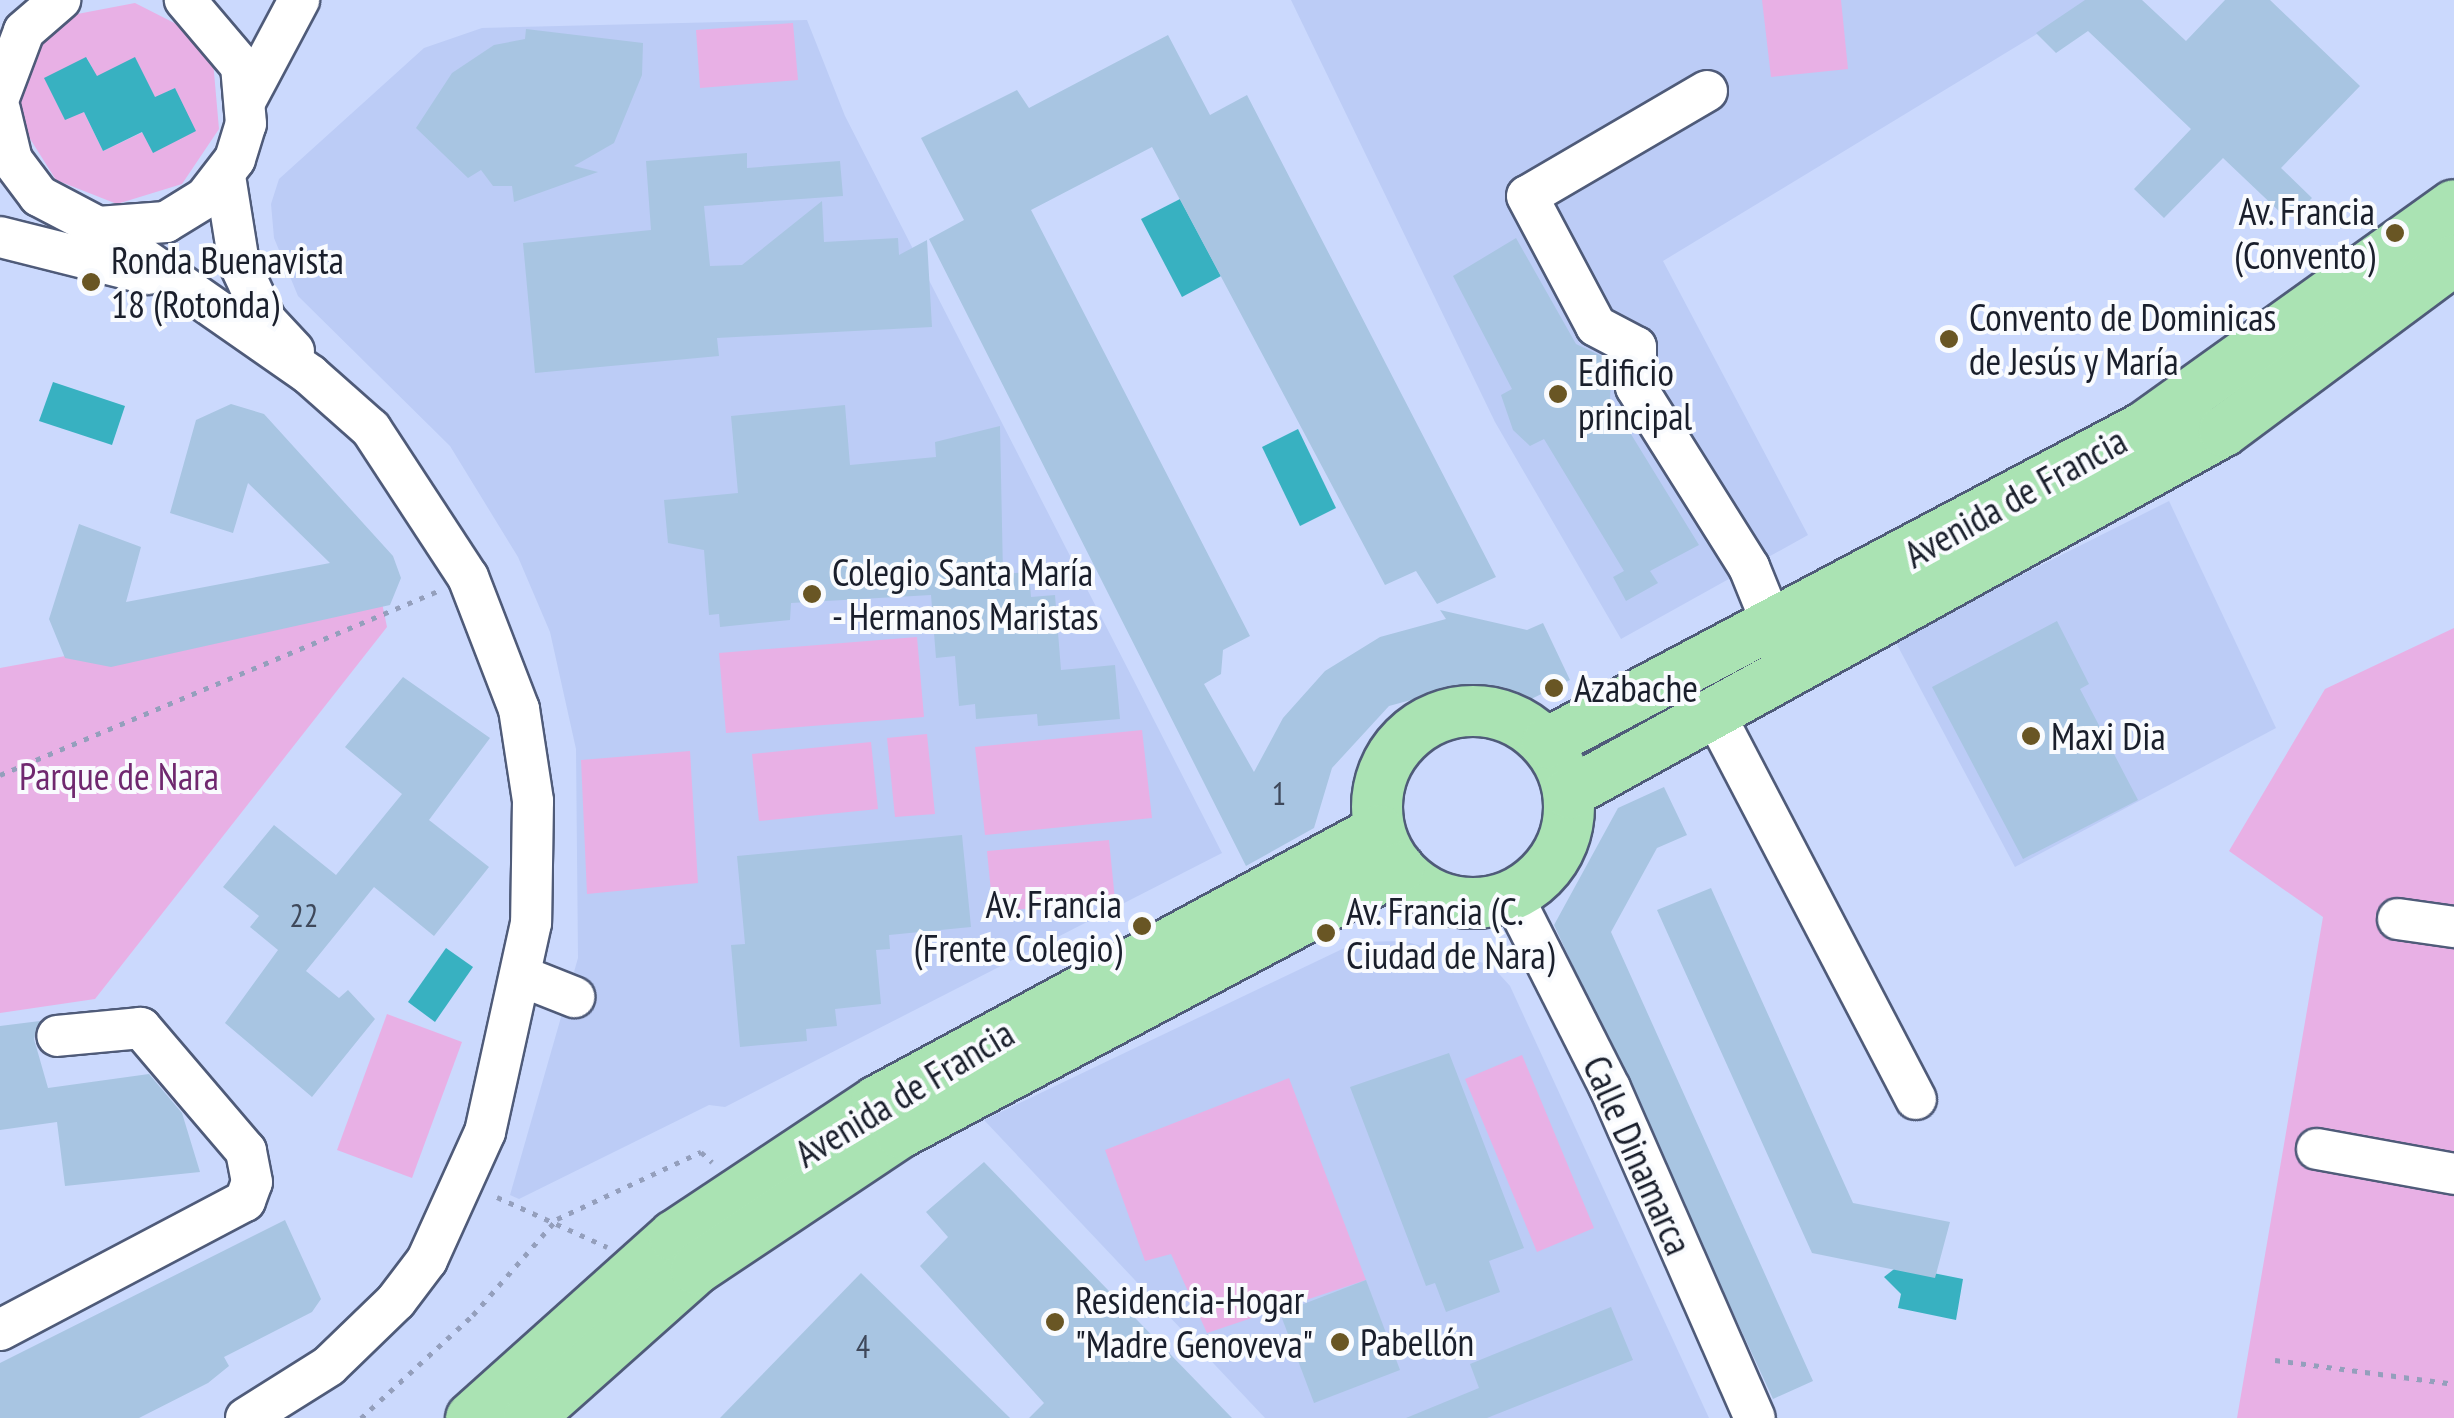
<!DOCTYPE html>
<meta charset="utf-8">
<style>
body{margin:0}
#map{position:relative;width:2454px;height:1418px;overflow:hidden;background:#cbd9fd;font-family:"PT Sans Narrow",sans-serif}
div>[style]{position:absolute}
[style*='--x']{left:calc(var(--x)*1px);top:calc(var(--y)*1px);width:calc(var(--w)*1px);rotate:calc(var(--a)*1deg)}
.built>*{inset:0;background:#bcccf6}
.green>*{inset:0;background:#e8b0e5}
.water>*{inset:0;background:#38b1c1}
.building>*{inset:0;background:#a8c5e2}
.path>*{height:5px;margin-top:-2.5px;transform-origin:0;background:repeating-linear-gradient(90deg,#949fbc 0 5px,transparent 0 13px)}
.roads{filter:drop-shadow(2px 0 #4f5b79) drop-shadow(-2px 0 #4f5b79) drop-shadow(0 2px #4f5b79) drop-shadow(0 -2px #4f5b79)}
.minor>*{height:40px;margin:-20px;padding:0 20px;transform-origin:20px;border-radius:20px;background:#fff}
.major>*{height:50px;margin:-25px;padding:0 25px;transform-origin:25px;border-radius:25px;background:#aae3b3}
.major>.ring{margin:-25px;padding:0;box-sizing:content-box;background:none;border:50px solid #aae3b3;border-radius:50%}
.dots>*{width:28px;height:28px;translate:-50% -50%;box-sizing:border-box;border:5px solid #f9fbfe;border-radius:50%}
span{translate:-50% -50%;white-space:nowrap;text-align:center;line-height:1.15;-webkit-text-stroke:8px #f9fbfe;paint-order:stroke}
.number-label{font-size:32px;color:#3e485a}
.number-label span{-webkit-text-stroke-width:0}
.poi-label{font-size:38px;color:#1a1f2c}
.right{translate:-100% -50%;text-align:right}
.left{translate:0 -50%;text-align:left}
.street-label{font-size:38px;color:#1a1f2c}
.park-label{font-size:38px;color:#70286f}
</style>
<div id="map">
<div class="built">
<i style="clip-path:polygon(1291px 0,2093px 0,1663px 261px,1808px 535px,1621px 639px,1495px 422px)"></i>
<i style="clip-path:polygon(807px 20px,845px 116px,1222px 853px,725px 1107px,709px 1105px,519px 1199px,510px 1195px,578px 958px,576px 749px,550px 632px,518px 557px,450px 446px,298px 296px,274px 238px,271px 204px,279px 179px,424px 48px,482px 28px)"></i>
<i style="clip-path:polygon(2169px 501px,2276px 728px,2015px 867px,1894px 639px)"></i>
<i style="clip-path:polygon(1403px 941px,1491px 965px,1510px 986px,1709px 1418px,1265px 1418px,984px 1120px,1357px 942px)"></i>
</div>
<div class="green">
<i style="clip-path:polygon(1762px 0,1841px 0,1848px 69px,1771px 77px)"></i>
<i style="clip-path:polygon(evenodd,135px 3px,194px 33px,213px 61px,219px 129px,182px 184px,117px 204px,56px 180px,22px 126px,20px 93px,46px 35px,72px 15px,135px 3px,87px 58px,96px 76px,155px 98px,175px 88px,153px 152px,143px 132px,103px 151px,84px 112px,87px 58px)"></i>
<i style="clip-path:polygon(793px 23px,798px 80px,700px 88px,696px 30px)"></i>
<i style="clip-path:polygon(381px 598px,387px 627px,95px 999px,0 1013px,0 668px)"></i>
<i style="clip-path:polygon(2454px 628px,2454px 1418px,2237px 1418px,2323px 917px,2229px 851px,2325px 689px)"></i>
<i style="clip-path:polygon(917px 637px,924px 717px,726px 733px,719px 653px)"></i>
<i style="clip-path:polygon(1142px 730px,1152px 818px,985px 835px,975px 747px)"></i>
<i style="clip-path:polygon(927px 734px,935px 814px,895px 817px,887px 738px)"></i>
<i style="clip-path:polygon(871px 742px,878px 809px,759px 821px,752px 754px)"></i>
<i style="clip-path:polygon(690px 751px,698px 883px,587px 894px,581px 760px)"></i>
<i style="clip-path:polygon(1109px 840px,1115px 900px,993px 912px,987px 851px)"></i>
<i style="clip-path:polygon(387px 1014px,462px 1042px,412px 1178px,337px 1150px)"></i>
<i style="clip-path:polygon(1522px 1055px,1594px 1228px,1537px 1252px,1465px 1079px)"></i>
<i style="clip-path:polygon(1289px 1078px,1366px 1280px,1207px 1333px,1171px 1254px,1145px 1261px,1105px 1150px)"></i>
</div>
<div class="water">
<i style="clip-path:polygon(86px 57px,97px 76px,135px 57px,155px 97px,175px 88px,196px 131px,153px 153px,142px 132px,103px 151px,84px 112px,65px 120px,44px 78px)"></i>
<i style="clip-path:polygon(1180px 199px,1221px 276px,1182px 297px,1141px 219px)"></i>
<i style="clip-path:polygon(53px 382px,125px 406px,112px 445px,39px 421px)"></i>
<i style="clip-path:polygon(1298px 429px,1336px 508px,1300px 526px,1262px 447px)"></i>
<i style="clip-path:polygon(446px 948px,473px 967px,435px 1022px,408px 1002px)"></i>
<i style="clip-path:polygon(1898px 1266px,1963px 1279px,1956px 1320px,1898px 1308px,1901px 1294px,1884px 1277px)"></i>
</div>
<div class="building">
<i style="clip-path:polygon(2085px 0,2142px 0,2186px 41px,2225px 0,2270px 0,2360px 86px,2281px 168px,2312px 198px,2294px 216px,2282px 214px,2223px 158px,2164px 218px,2134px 189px,2191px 129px,2088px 31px,2056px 53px,2036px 33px)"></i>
<i style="clip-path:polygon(526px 29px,643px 43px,642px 75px,614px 143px,574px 166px,598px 172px,514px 202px,512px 186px,493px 186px,481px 170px,468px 178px,416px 128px,452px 73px,494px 45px,525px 39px)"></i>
<i style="clip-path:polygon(1168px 35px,1210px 115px,1247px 95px,1496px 577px,1437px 604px,1416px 571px,1385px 585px,1152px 147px,1031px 210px,1250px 636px,1223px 650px,1221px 674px,1204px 684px,1254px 772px,1283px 718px,1325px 671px,1380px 637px,1446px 619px,1440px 610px,1527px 630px,1543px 623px,1570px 680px,1525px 702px,1466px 685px,1389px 706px,1332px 768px,1314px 828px,1246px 866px,929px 239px,964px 220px,921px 138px,1017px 90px,1029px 108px)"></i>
<i style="clip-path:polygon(747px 153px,747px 168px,840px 161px,843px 196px,704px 206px,710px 266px,742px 265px,822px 201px,824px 242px,898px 238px,899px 255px,927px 240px,932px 327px,717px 338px,719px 356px,535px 373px,523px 243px,651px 230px,646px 161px)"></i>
<i style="clip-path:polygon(1516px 238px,1576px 344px,1612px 361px,1610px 400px,1699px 545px,1650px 571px,1658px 583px,1626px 601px,1613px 577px,1624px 571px,1544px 439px,1530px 446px,1513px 430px,1501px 395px,1512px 389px,1453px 276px)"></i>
<i style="clip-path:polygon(231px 404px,264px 414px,393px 556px,401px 578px,390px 605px,111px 667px,65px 658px,49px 619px,79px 524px,141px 547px,126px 602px,330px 563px,248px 483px,233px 533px,170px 513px,196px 420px)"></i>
<i style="clip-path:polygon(845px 405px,850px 465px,936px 457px,935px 442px,1000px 426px,1003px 574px,1029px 572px,1031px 597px,1055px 595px,1061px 670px,1115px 665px,1120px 719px,1038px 726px,1037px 714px,976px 719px,975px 704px,959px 706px,955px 656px,936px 658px,931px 595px,791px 603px,790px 620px,720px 627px,719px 614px,709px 615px,704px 550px,668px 543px,664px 500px,738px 493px,731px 416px)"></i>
<i style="clip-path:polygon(2057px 621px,2089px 684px,2080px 689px,2138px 800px,2023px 859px,1932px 687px)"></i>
<i style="clip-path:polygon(403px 677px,490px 738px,429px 820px,489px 867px,434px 936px,374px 887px,306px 971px,339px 998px,348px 990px,375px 1019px,312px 1097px,225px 1023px,278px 950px,250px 927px,259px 916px,223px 887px,274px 825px,336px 875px,402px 794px,345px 747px)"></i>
<i style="clip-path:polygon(1664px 787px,1687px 835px,1657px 848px,1611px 932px,1813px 1381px,1773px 1399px,1554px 925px,1618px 808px)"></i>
<i style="clip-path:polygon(962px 835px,971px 927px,889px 935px,890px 949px,876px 950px,881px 1004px,835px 1009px,837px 1026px,806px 1029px,807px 1041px,740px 1047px,731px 945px,745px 944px,737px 856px)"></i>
<i style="clip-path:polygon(1711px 888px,1853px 1203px,1950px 1222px,1935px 1278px,1812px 1253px,1657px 910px)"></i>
<i style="clip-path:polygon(40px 1021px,34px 1039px,48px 1088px,149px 1074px,182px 1113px,200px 1172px,65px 1186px,57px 1122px,0 1130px,0 1026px)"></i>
<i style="clip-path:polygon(1449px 1053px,1524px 1248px,1489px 1261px,1500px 1292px,1446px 1312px,1435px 1283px,1426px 1286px,1350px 1087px)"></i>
<i style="clip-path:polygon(984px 1162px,1232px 1418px,1029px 1418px,1044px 1403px,920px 1266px,948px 1237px,926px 1212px)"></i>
<i style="clip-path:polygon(285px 1220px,321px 1299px,312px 1312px,224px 1357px,229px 1366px,208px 1383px,139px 1418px,0 1418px,0 1363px)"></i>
<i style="clip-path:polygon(861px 1273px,1010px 1418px,720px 1418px)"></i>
<i style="clip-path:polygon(1366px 1280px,1400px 1370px,1314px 1403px,1280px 1313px)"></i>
<i style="clip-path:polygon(1611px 1307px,1633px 1360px,1487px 1418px,1406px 1418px,1479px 1388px,1470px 1364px)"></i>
</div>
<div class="path">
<i style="--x:0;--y:775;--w:475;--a:-22.8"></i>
<i style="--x:497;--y:1197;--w:121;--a:24.4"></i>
<i style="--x:2275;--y:1360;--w:181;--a:7.6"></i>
<i style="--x:361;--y:1418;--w:152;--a:-42.6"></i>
<i style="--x:473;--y:1315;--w:128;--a:-48.8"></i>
<i style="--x:557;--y:1219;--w:159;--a:-25"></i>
<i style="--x:701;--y:1152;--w:15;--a:42"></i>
</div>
<div class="roads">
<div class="minor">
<i style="--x:1707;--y:91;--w:208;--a:149.7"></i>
<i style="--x:1527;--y:196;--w:147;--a:62"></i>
<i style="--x:1596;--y:326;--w:45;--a:27.7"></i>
<i style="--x:1636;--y:347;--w:40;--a:90"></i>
<i style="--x:1636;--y:387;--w:213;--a:57.9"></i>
<i style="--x:1749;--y:567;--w:64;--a:67.9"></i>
<i style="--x:0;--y:95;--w:68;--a:-69.4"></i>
<i style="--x:24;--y:31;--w:48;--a:-40.7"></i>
<i style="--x:247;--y:98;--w:111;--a:-62"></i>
<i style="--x:0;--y:110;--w:51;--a:76.5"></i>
<i style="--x:12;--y:160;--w:45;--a:53.1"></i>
<i style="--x:39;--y:196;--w:67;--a:27.7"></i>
<i style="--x:98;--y:227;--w:259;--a:34.9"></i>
<i style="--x:310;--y:375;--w:81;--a:41.5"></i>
<i style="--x:371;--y:429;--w:177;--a:56.8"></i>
<i style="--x:468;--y:577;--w:142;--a:68.9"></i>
<i style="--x:519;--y:709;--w:93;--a:81.3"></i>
<i style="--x:533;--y:801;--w:122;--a:90.9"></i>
<i style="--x:531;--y:923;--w:214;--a:102.4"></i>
<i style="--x:485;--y:1132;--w:141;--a:114.4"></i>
<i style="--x:427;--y:1260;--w:51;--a:127.1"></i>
<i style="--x:396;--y:1301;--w:93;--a:135.9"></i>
<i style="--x:329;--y:1366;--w:98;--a:147.9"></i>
<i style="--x:225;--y:176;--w:88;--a:80.9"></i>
<i style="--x:239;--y:263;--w:64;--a:65"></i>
<i style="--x:266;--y:321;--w:41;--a:47"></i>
<i style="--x:98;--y:227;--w:68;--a:-4.2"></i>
<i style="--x:166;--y:222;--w:46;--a:-31.6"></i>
<i style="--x:205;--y:198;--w:49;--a:-52.4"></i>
<i style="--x:235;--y:159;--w:37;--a:-73"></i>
<i style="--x:246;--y:124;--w:58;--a:-94.9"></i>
<i style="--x:241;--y:66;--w:87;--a:-130.3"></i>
<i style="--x:0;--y:237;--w:152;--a:14.1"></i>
<i style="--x:1712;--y:709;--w:440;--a:62.4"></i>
<i style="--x:1512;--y:895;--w:216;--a:63.1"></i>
<i style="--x:1610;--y:1088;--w:360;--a:66.3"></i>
<i style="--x:2398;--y:919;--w:57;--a:8.1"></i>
<i style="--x:526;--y:978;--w:52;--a:21.6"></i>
<i style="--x:2317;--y:1149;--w:139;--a:10.3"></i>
<i style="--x:0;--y:1330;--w:277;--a:-27.8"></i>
<i style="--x:245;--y:1201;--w:20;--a:-70"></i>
<i style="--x:252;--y:1182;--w:32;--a:-101"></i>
<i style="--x:246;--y:1151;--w:162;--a:-130.5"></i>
<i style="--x:141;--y:1028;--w:84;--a:174.6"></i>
</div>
<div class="major">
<i class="ring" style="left:1377px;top:711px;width:142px;height:142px"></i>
<i style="--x:1547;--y:743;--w:675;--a:-27.89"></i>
<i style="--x:2144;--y:427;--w:381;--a:-35.6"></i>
<i style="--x:1569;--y:793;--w:748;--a:-28.93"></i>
<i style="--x:2224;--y:431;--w:287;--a:-36.6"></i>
<i style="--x:471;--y:1418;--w:273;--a:-41.9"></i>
<i style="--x:674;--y:1236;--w:244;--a:-33.6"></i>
<i style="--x:877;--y:1101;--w:570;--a:-28.36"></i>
<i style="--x:529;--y:1418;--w:224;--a:-41.7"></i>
<i style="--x:696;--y:1269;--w:245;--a:-33.7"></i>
<i style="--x:900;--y:1133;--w:565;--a:-27.97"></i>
</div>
</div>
<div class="dots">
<i style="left:2395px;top:233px;background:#695624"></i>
<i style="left:91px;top:282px;background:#695624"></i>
<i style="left:1949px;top:339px;background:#695624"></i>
<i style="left:1558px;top:394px;background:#695624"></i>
<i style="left:812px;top:594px;background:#695624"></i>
<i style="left:1554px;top:688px;background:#695624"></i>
<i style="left:2031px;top:736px;background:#695624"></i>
<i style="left:1142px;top:926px;background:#695624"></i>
<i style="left:1326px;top:933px;background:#695624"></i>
<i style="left:1055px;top:1322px;background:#695624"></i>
<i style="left:1340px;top:1342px;background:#695624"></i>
</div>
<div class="number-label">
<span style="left:1279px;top:793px">1</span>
<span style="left:304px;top:915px">22</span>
<span style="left:863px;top:1346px">4</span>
</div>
<div class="poi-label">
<span class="right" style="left:2375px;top:233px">Av. Francia<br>(Convento)</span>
<span class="left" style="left:111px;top:282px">Ronda Buenavista<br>18 (Rotonda)</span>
<span class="left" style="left:1969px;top:339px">Convento de Dominicas<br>de Jesús y María</span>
<span class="left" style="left:1578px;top:394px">Edificio<br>principal</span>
<span class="left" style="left:832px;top:594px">Colegio Santa María<br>- Hermanos Maristas</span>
<span class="left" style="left:1574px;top:688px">Azabache</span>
<span class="left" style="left:2051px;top:736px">Maxi Dia</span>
<span class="right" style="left:1122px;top:926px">Av. Francia<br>(Frente Colegio)</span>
<span class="left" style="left:1346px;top:933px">Av. Francia (C.<br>Ciudad de Nara)</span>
<span class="left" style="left:1075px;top:1322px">Residencia-Hogar<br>"Madre Genoveva"</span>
<span class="left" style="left:1360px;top:1342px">Pabellón</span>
</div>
<div class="street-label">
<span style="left:2015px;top:497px;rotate:-29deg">Avenida de Francia</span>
<span style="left:904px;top:1093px;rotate:-31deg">Avenida de Francia</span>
<span style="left:1638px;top:1155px;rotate:66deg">Calle Dinamarca</span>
</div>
<div class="park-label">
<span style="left:119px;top:776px">Parque de Nara</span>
</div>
</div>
